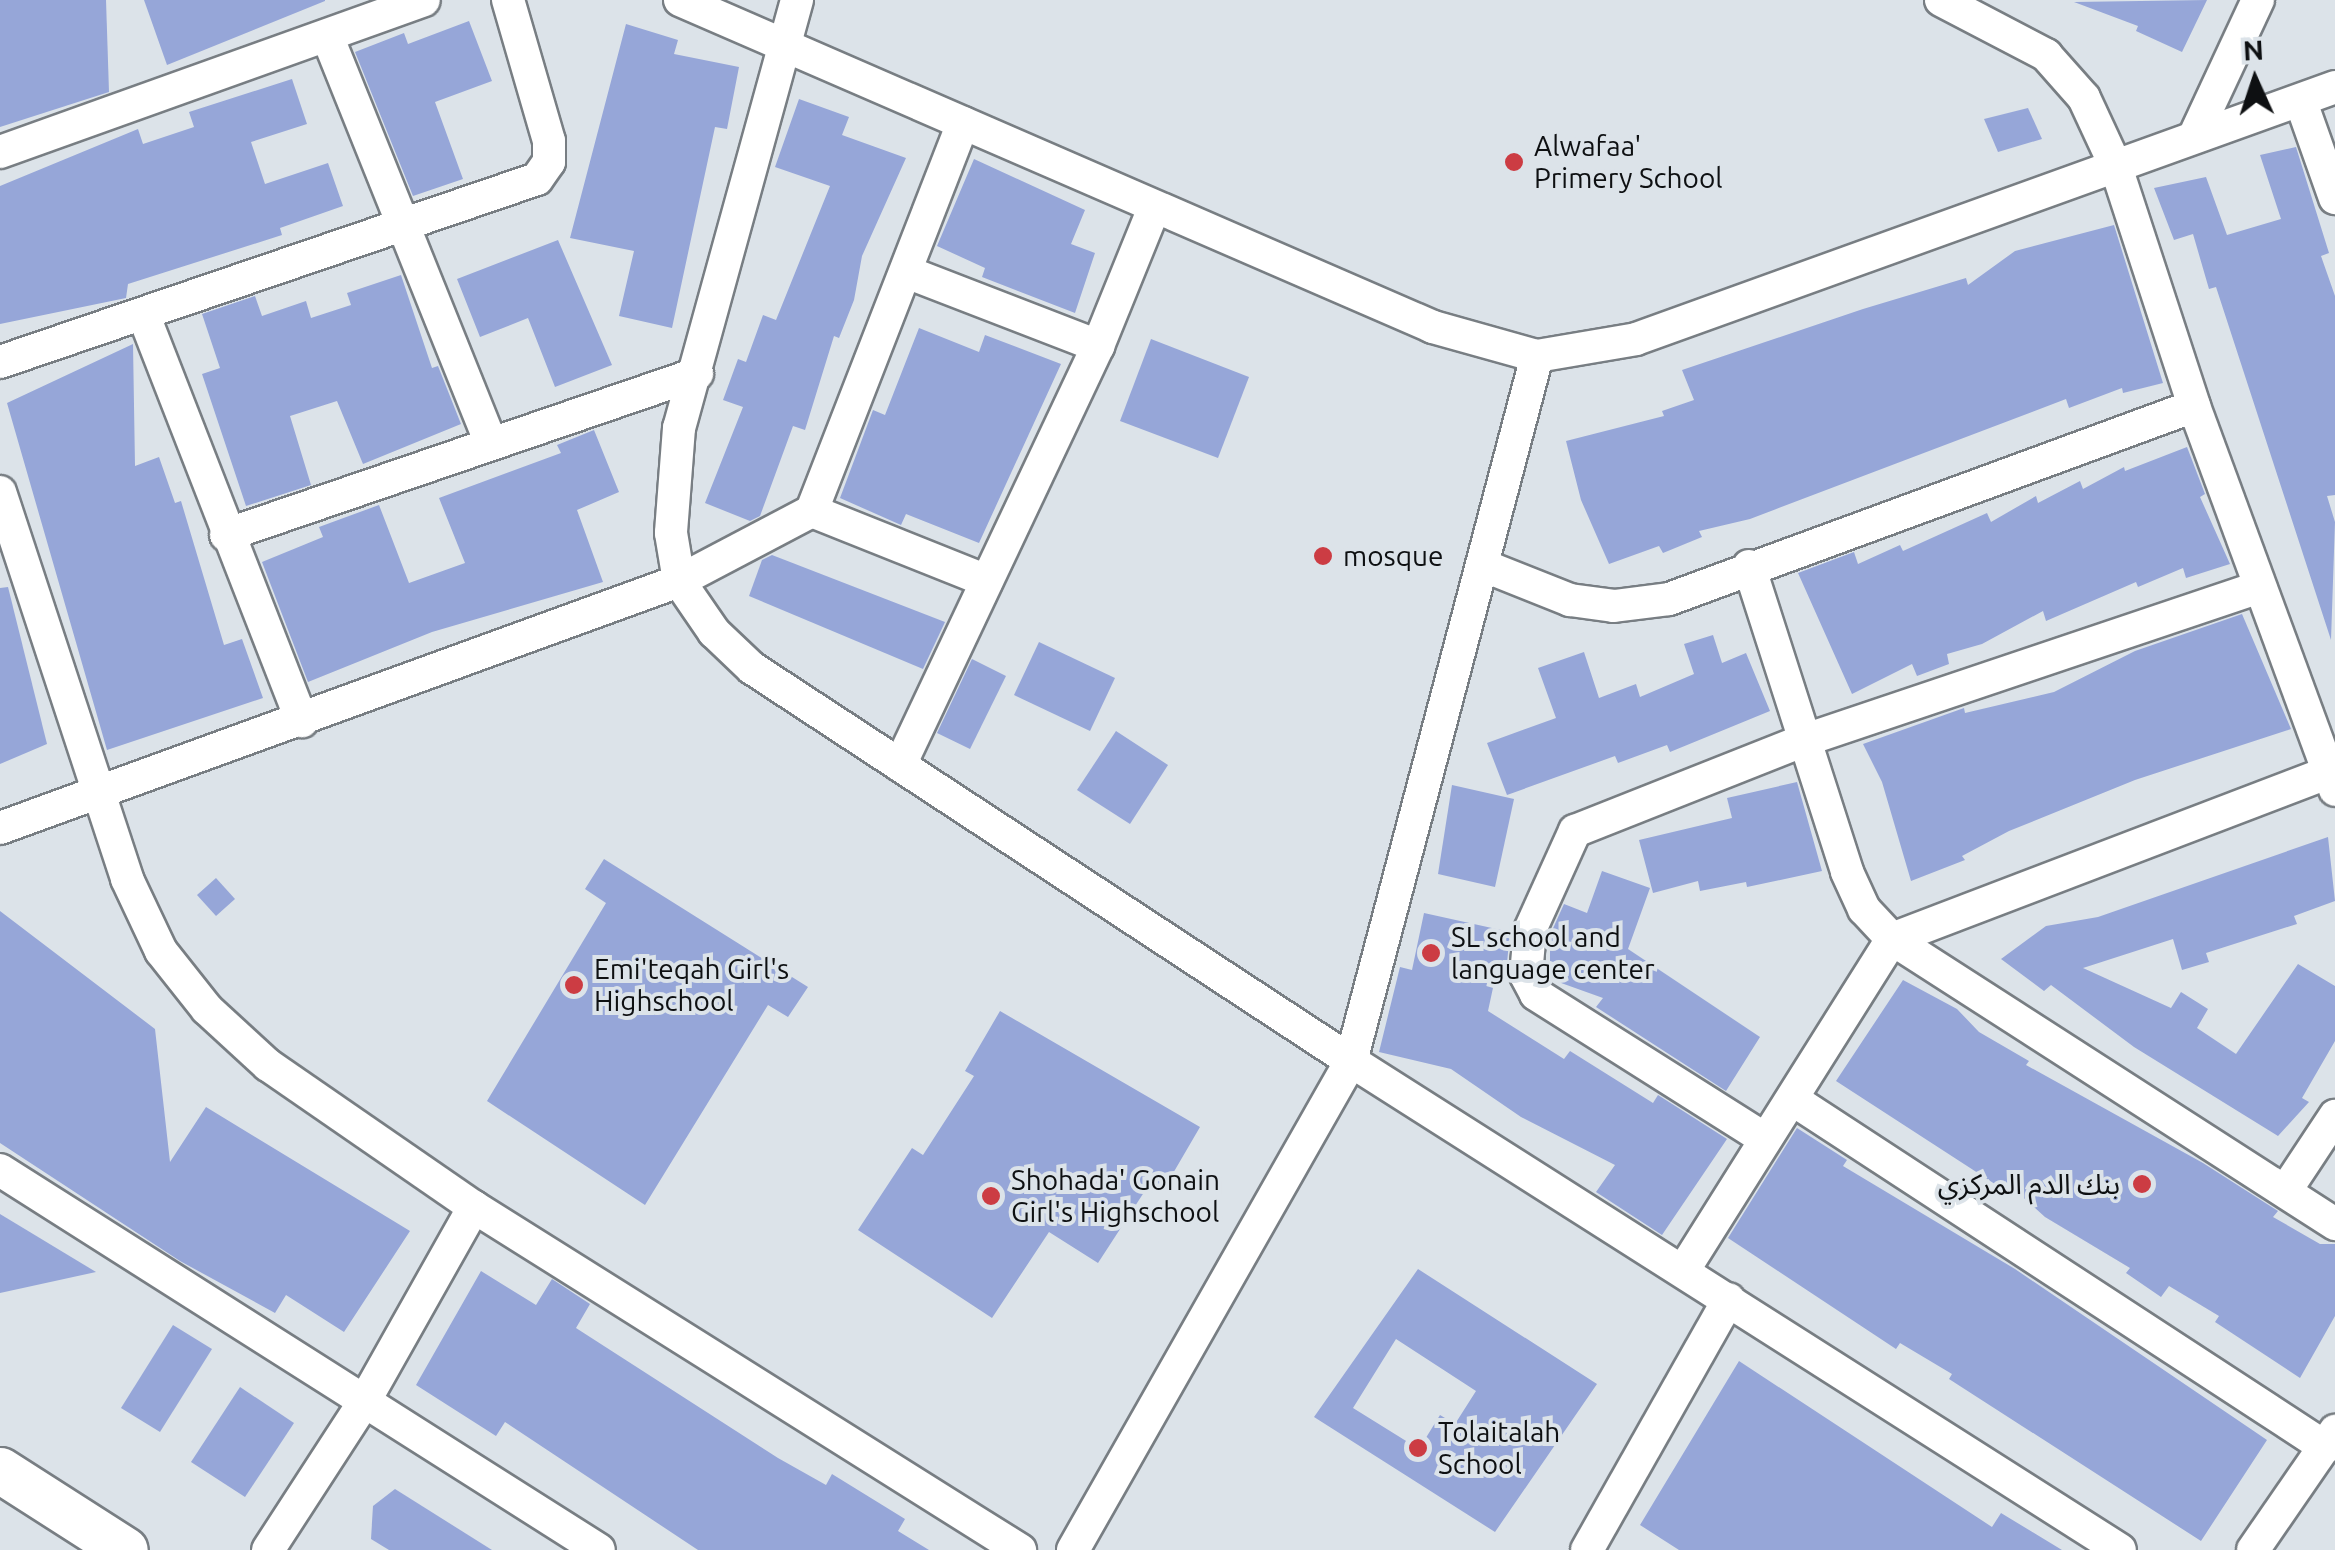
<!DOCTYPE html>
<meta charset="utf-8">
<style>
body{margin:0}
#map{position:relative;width:2335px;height:1550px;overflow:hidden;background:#dce3e9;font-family:Ubuntu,"Noto Sans Arabic",sans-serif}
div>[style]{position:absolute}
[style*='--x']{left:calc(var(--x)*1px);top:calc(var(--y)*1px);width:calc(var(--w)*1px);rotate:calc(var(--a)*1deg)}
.building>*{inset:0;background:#96a6d8}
.roads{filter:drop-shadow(2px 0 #787e83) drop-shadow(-2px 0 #787e83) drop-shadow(0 2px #787e83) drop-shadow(0 -2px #787e83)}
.minor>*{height:32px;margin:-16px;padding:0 16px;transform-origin:16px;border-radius:16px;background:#fff}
.secondary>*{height:45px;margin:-22.5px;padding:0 22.5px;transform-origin:22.5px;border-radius:22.5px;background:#fff}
.dots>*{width:28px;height:28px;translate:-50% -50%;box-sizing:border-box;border:5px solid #dce3e9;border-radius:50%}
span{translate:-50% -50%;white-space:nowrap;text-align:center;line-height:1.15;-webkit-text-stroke:8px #dce3e9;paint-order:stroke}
.poi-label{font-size:28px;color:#0e1012}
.left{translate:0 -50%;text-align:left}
.right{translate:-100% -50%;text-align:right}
.north{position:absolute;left:2205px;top:30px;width:100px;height:100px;-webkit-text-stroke:8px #dce3e9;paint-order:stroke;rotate:357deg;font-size:28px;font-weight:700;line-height:40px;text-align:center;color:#0e1012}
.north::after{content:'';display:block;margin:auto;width:35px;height:45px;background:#0e1012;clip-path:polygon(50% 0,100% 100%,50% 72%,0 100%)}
</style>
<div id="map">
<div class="building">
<i style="clip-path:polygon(0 0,106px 0,109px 92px,0 127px)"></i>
<i style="clip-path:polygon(144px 0,325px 0,325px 1px,167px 65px)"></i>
<i style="clip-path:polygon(2207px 0,2182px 52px,2136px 31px,2138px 26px,2074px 2px)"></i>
<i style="clip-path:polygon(469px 21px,492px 81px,435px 102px,463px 179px,413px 196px,355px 52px,404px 33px,408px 44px)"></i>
<i style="clip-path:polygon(626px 24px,678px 40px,674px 54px,739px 67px,727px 129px,715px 127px,672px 328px,619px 316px,634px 251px,570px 238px)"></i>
<i style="clip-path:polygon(292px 79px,307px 124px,251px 142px,265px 184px,328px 163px,343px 206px,280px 228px,282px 235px,128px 284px,126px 298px,0 324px,0 186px,138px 129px,143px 144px,194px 127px,189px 112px)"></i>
<i style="clip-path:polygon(799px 99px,849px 117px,842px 135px,906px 158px,862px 256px,854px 300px,839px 338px,834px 336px,805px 430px,793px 426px,760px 516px,750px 521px,705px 503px,743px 407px,723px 400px,738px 359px,746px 362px,763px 315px,776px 320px,830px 186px,775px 167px)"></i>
<i style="clip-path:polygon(2028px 108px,2042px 139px,1998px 152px,1984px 119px)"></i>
<i style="clip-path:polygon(2296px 147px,2329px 253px,2321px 256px,2335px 296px,2335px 495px,2327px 496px,2335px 522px,2331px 640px,2216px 287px,2209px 289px,2193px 234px,2174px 240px,2154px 188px,2206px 177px,2227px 235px,2281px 219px,2260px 155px)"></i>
<i style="clip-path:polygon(974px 159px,1085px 210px,1071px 244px,1095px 253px,1075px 313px,982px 277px,985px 268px,937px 246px)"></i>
<i style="clip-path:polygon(2114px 225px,2163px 383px,2123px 393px,2122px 388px,2069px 408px,2066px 399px,1750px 519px,1699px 531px,1702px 537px,1663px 553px,1659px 546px,1609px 564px,1581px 500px,1566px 441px,1664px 416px,1662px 411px,1694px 400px,1682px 370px,1863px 309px,1966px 278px,1968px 285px,2015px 251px)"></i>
<i style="clip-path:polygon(558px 240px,612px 365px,555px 387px,528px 318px,480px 337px,457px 279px)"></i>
<i style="clip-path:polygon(401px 275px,432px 368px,438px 366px,461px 424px,363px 464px,337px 401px,290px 416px,311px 485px,246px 506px,202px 374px,220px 368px,202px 314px,255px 296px,262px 316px,306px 301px,311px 318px,351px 305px,347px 293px)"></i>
<i style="clip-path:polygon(919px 328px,979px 352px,985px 335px,1061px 364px,979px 543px,906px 514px,901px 525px,840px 498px,873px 410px,885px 415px)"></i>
<i style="clip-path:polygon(1151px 339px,1249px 377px,1218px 458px,1120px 421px)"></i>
<i style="clip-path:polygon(133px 344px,135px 466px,159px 457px,175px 503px,181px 501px,224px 645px,242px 639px,263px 698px,107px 750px,7px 403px)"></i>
<i style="clip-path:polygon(594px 430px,619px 492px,577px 510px,603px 582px,432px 632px,308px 682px,262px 562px,323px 537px,319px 527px,379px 505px,409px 583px,465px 563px,439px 498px,561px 453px,557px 445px)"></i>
<i style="clip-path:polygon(2187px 447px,2205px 494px,2200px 497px,2230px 564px,2186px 578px,2183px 568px,2138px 587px,2136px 582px,2046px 621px,2043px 611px,1982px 644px,1947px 654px,1949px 664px,1917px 676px,1912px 664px,1852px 694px,1798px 573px,1854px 552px,1858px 564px,1900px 545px,1903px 551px,1987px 513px,1991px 522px,2036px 496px,2038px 503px,2080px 481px,2083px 489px,2124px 467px,2125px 471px)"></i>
<i style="clip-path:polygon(772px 555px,945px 622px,923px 669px,749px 596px,762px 560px)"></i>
<i style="clip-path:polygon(8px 587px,47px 744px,0 764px,0 588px)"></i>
<i style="clip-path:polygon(2242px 614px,2291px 729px,2135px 780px,2009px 831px,1962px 856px,1965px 860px,1911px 881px,1882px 782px,1863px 744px,1964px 708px,1965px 713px,2054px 692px,2135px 651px)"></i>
<i style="clip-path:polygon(1713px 635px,1722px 663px,1746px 653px,1770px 711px,1670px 752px,1667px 745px,1618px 763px,1615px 756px,1507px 795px,1487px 743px,1556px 718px,1538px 668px,1584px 652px,1599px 698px,1636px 684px,1640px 697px,1694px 674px,1684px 644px)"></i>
<i style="clip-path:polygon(1039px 642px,1115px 678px,1090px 731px,1014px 695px)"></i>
<i style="clip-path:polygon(972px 659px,1006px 676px,970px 749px,937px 733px)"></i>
<i style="clip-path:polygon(1116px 731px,1168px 765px,1130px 824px,1077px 790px)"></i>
<i style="clip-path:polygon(1797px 782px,1822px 871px,1747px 887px,1746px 882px,1700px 891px,1698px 881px,1653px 893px,1639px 840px,1732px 818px,1727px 798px)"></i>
<i style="clip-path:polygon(1452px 785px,1514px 799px,1495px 887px,1438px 874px)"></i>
<i style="clip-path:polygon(2328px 837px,2335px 901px,2294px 916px,2297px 924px,2206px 953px,2209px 962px,2182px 970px,2173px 939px,2083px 968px,2171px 1008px,2181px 992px,2208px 1009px,2197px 1028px,2236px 1054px,2298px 964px,2335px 986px,2335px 1041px,2302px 1098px,2309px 1102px,2278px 1136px,2134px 1047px,2051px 985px,2044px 991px,2001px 959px,2046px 926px,2098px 917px)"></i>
<i style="clip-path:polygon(604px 859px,808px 987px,788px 1017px,768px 1005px,645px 1205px,487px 1101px,606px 903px,585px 889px)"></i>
<i style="clip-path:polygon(1602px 871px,1650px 888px,1628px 949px,1760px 1037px,1726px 1091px,1596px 1007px,1603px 998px,1550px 979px,1550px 935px,1564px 904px,1587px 913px)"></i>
<i style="clip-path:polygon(216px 878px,235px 899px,216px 916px,197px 895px)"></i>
<i style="clip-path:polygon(0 911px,155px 1029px,170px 1162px,206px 1107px,410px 1231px,344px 1332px,286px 1295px,275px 1313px,180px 1261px,0 1143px)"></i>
<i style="clip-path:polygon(1424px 913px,1510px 932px,1507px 963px,1499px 960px,1488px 1011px,1564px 1059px,1570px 1051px,1653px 1103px,1658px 1095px,1727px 1139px,1662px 1235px,1596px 1192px,1615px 1165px,1521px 1117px,1451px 1069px,1379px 1052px,1400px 967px,1412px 970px)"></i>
<i style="clip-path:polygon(1903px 980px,1957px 1009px,1979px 1032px,2029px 1061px,2026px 1065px,2203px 1163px,2278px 1211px,2273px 1217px,2320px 1244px,2335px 1244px,2335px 1316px,2300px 1378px,2215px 1322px,2219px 1316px,2169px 1286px,2161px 1297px,2126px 1273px,2130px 1268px,2045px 1217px,2005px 1181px,2001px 1188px,1836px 1081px)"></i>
<i style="clip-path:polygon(1000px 1011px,1200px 1127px,1165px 1187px,1152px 1180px,1098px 1263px,1049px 1232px,992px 1318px,858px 1230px,912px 1148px,923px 1155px,974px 1076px,965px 1071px)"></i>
<i style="clip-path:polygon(1797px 1128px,1847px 1160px,1843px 1166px,2015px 1269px,2267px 1440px,2201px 1541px,1949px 1379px,1952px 1374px,1900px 1343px,1896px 1349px,1728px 1238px)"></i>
<i style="clip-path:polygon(0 1214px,96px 1272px,0 1293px)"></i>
<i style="clip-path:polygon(evenodd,1418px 1269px,1597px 1384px,1495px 1532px,1314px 1417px,1418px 1269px,1396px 1339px,1476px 1391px,1455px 1424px,1440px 1415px,1419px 1449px,1353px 1408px,1396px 1339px)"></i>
<i style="clip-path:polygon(481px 1271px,536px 1305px,552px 1279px,590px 1304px,576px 1328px,778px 1458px,826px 1485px,832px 1474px,905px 1519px,898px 1531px,929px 1550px,698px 1550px,505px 1422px,496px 1436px,416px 1385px)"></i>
<i style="clip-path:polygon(173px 1325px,212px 1349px,160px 1432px,121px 1408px)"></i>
<i style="clip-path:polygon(1739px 1361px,1992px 1527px,2001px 1513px,2062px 1550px,1679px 1550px,1640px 1525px)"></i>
<i style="clip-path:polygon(240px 1387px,294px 1423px,245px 1497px,191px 1462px)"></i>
<i style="clip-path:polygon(395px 1489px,492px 1550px,389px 1550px,371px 1539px,373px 1506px)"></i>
</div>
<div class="roads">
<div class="minor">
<i style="--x:680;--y:0;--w:821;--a:23.47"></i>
<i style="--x:1433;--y:327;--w:108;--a:15.6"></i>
<i style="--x:1537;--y:356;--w:100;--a:-9.7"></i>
<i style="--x:1636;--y:339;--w:743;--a:-19.82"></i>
<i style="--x:797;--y:0;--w:444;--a:105.4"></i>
<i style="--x:679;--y:428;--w:105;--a:94.4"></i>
<i style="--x:671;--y:533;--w:49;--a:80.5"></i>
<i style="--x:679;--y:581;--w:62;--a:55.5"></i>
<i style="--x:714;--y:632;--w:52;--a:43.5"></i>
<i style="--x:752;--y:668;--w:716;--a:33.27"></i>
<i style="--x:1351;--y:1061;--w:911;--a:32.45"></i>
<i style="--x:1941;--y:0;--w:119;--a:27.6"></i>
<i style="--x:2046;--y:55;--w:57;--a:48.5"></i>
<i style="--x:2084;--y:98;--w:76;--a:65.1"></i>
<i style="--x:2116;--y:167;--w:251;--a:71.9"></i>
<i style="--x:2194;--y:406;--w:409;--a:69.8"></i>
<i style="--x:328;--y:38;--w:437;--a:68.1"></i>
<i style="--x:2301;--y:102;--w:102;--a:70.5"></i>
<i style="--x:963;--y:123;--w:416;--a:111.3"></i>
<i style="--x:812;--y:511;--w:188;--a:21.8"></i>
<i style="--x:2195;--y:135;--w:149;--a:-65"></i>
<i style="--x:0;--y:152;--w:450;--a:-19.7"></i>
<i style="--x:909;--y:273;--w:203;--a:21.1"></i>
<i style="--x:144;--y:316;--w:435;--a:68.7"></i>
<i style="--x:0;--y:362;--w:567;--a:-18.82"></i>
<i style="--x:537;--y:179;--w:21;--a:-55"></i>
<i style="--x:549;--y:162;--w:21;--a:-90"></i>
<i style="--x:549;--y:141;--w:147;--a:-106.2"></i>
<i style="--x:0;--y:492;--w:407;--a:71.8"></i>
<i style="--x:127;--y:879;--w:80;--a:64.7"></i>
<i style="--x:161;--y:951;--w:74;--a:51.6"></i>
<i style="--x:207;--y:1009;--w:83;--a:42.6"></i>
<i style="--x:268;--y:1065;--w:250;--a:34.6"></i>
<i style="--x:474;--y:1207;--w:645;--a:32.14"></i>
<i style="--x:226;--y:535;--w:498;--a:-18.9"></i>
<i style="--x:1482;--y:565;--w:95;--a:21.7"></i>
<i style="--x:1570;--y:600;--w:44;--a:7.8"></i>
<i style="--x:1614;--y:606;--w:55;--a:-7.3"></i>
<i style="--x:1669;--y:599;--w:559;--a:-20.18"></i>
<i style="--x:1749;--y:566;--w:321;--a:72.2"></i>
<i style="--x:1847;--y:872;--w:41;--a:65.3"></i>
<i style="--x:1864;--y:909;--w:41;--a:47"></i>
<i style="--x:1892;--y:939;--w:527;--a:32.75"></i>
<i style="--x:900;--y:765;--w:463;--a:-64.7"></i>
<i style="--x:1098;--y:346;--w:149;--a:-67.9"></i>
<i style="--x:0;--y:828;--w:723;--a:-19.99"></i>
<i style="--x:679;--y:581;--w:150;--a:-27.8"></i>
<i style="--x:1792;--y:1099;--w:637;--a:33.14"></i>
<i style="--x:1765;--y:1139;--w:271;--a:-147.7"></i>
<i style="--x:1536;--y:994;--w:21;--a:-118"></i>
<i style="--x:1526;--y:975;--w:45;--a:-84.9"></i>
<i style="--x:1530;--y:930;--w:109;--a:-65.6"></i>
<i style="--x:1575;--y:831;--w:247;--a:-21.6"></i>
<i style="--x:1805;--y:740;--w:479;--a:-18.6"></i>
<i style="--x:0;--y:1170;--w:709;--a:32.39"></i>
<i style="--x:2286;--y:1190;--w:89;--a:-56.5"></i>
<i style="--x:1683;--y:1271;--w:392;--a:-57.8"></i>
<i style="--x:1892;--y:939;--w:474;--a:-20.9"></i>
<i style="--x:268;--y:1550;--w:176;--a:-57"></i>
<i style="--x:364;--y:1402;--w:224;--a:-60.6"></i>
<i style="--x:1073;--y:1550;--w:562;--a:-60.38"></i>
<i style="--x:1351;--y:1061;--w:729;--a:-75.22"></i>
<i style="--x:1587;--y:1550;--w:288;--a:-60.5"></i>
<i style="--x:2253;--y:1550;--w:145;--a:-55.4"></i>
</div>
<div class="secondary">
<i style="--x:0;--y:1470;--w:148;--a:32.6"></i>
</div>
</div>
<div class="dots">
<i style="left:1514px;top:162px;background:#cc3c43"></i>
<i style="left:1323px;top:556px;background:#cc3c43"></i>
<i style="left:1431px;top:953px;background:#cc3c43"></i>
<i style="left:574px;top:985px;background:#cc3c43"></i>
<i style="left:2142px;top:1184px;background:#cc3c43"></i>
<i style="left:991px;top:1196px;background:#cc3c43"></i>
<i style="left:1418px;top:1448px;background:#cc3c43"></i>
</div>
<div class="poi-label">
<span class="left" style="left:1534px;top:162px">Alwafaa'<br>Primery School</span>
<span class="left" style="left:1343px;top:556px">mosque</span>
<span class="left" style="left:1451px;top:953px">SL school and<br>language center</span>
<span class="left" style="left:594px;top:985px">Emi'teqah Girl's<br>Highschool</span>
<span class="left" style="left:1011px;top:1196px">Shohada' Gonain<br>Girl's Highschool</span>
<span class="right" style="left:2120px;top:1184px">بنك الدم المركزي</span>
<span class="left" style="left:1438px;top:1448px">Tolaitalah<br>School</span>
</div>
<div class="north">N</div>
</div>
